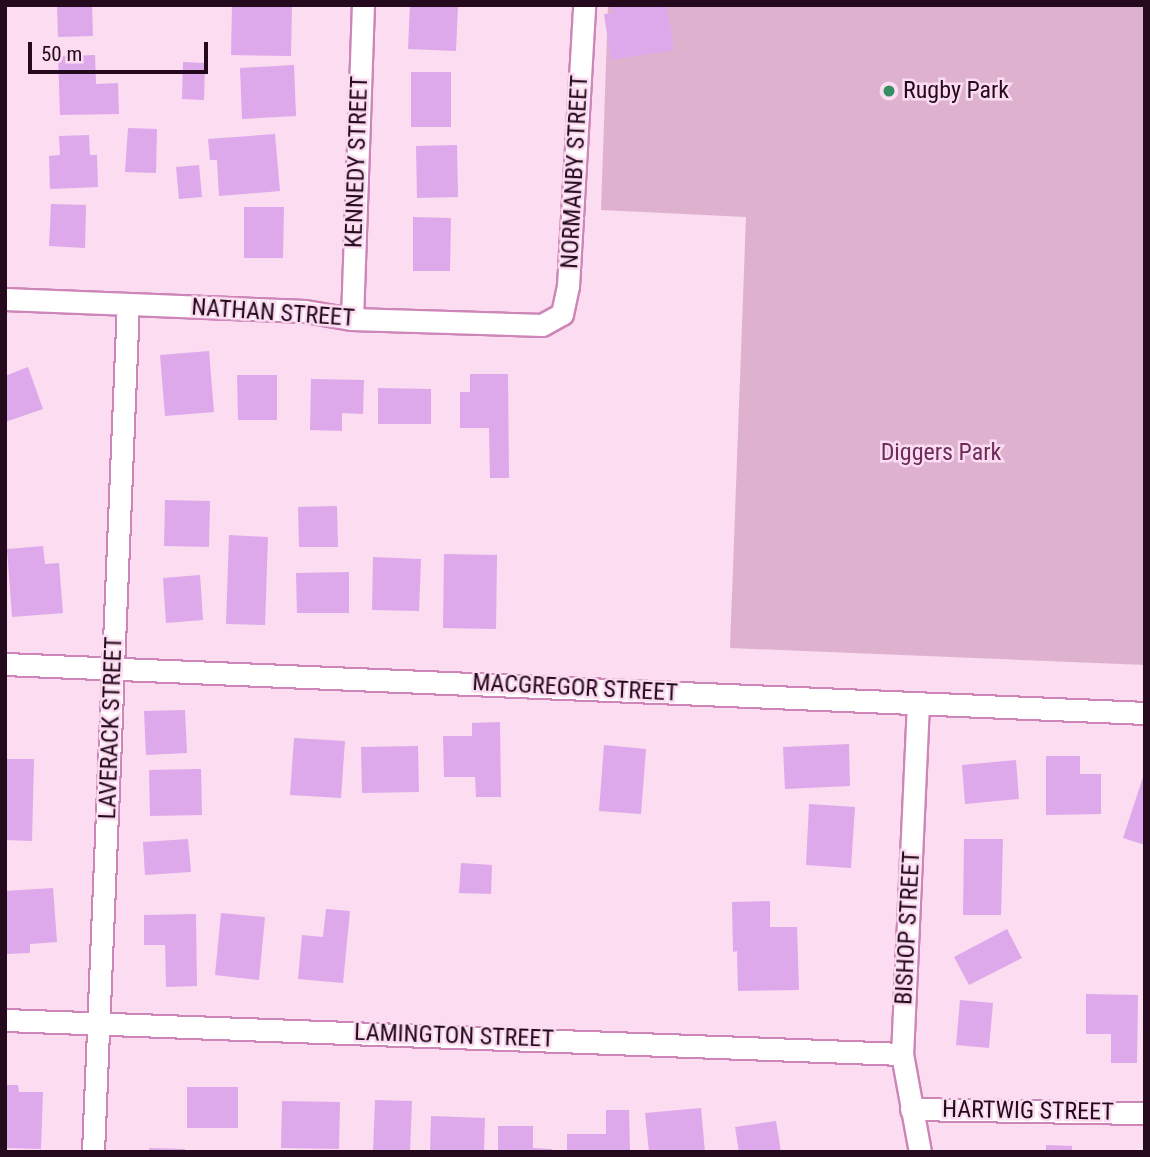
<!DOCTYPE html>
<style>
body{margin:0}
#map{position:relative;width:1150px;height:1157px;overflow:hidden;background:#fbdcf0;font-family:"Roboto Condensed",sans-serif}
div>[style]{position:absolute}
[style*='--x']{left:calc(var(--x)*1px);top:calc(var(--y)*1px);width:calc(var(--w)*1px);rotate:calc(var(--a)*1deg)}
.green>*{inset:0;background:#deb2cf}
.building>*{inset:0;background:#dda9eb}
.roads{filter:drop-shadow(2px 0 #cd86b7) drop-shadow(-2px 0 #cd86b7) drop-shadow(0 2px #cd86b7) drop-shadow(0 -2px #cd86b7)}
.minor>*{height:21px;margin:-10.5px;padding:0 10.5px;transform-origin:10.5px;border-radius:10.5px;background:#fff}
.dots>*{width:19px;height:19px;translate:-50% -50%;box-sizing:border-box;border:4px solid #fbdcf0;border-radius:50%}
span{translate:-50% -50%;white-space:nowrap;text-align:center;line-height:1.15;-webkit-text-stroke:5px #fbdcf0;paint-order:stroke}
.poi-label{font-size:24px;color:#250a1e}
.left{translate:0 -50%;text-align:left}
.street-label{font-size:24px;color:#250a1e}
.park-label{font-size:24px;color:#6d2c5c}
.frame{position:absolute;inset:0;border:7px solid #250a1e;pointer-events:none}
.scale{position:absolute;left:28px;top:42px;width:180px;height:32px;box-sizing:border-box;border:4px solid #250a1e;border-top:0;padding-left:9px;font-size:21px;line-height:24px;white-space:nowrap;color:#250a1e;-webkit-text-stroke:5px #fbdcf0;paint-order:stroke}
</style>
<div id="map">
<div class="green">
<i style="clip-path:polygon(608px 5px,1145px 5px,1145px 665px,730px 648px,746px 217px,601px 210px)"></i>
</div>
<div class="building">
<i style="clip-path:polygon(57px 5px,92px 5px,93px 36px,58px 37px)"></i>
<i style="clip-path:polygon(232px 5px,292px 5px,291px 56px,231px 55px)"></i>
<i style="clip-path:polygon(410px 5px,458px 5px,456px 51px,408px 49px)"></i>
<i style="clip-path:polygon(612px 5px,667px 5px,674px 50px,611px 60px,604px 14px,613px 13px)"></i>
<i style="clip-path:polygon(95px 55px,96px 84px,118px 83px,119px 114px,60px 115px,58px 56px)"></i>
<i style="clip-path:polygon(183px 62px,205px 63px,204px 100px,182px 99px)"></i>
<i style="clip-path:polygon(294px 65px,296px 116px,242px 119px,240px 68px)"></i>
<i style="clip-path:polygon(411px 72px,451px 72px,451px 127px,411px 127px)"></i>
<i style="clip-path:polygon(128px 128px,157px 129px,156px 173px,125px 172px)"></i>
<i style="clip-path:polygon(275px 134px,280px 191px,219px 196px,217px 160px,210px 160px,208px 139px)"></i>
<i style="clip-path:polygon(89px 135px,90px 155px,97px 155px,98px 187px,50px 189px,49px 156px,60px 155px,59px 136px)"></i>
<i style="clip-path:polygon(457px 145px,458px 197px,417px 198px,416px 146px)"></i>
<i style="clip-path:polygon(199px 165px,202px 197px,179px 199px,176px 167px)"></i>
<i style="clip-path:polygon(51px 204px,86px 205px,85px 248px,49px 246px)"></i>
<i style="clip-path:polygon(244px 207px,284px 207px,283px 258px,244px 258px)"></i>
<i style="clip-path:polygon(413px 217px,451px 218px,450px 271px,413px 271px)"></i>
<i style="clip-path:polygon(209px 351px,214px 412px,165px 416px,160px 355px)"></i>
<i style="clip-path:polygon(28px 367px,43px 409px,5px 422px,5px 376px)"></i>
<i style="clip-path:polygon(470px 374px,508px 374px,509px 478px,490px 478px,489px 428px,460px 428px,460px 392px,470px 392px)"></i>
<i style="clip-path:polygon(237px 375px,277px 375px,277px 420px,238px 420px)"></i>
<i style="clip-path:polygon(311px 379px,364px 380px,363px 414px,342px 413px,342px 431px,310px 430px)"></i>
<i style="clip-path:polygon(378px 388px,431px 389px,431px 424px,378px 424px)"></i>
<i style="clip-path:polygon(165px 500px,210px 501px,209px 547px,164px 546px)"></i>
<i style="clip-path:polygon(337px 506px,338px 547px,299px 547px,298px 507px)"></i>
<i style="clip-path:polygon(229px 535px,268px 537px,265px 625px,226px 624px)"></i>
<i style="clip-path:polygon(43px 546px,45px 564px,59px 563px,63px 613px,12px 617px,7px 549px)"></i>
<i style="clip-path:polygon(444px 554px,497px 555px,496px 629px,443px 628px)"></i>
<i style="clip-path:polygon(373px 557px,421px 559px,419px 611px,372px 610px)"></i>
<i style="clip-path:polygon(349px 572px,349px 613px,297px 613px,296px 573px)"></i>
<i style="clip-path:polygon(200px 575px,203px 620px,166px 623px,163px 578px)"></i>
<i style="clip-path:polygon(185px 710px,187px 753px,146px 755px,144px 711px)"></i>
<i style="clip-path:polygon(500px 722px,501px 797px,476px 797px,475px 777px,444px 777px,443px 736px,472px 736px,472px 723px)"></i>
<i style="clip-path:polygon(294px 738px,345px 741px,341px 798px,290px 795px)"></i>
<i style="clip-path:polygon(849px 744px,850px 786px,785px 789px,783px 747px)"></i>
<i style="clip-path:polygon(604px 745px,646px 749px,641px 814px,599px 811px)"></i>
<i style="clip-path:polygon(418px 746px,419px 792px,362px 793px,361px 747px)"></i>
<i style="clip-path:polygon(1046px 756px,1080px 756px,1080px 774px,1101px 774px,1101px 814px,1046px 815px)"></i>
<i style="clip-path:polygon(5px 759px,34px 759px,32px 841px,5px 840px)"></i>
<i style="clip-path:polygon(1016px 760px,1019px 799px,965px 804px,962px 765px)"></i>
<i style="clip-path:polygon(201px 769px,202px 815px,150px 816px,149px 770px)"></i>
<i style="clip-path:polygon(1144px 774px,1145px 775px,1145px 845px,1123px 838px)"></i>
<i style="clip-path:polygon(809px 804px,855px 807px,851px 868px,806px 865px)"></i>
<i style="clip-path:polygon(188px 839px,191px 872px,145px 875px,143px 842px)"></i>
<i style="clip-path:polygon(964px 839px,1003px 839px,1001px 915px,963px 915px)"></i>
<i style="clip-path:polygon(461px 863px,492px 865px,491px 894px,459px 893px)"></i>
<i style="clip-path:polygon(53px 888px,57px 942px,30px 944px,30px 953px,5px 954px,5px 891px)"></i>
<i style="clip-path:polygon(770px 901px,770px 927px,797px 927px,799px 990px,738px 991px,737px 951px,733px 952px,732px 902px)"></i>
<i style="clip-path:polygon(326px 909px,350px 911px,343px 983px,298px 979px,302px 935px,323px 937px)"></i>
<i style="clip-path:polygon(221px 913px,265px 917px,259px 980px,215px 975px)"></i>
<i style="clip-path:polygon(196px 914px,197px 986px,166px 987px,165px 945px,144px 945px,144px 915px)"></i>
<i style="clip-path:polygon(1007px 929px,1022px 958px,969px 985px,954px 957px)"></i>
<i style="clip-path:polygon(1086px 994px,1138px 995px,1137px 1063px,1111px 1063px,1111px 1034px,1086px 1034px)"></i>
<i style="clip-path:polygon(960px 1000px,993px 1003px,989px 1048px,956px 1045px)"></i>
<i style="clip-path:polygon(5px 1085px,18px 1085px,19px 1092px,43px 1092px,41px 1149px,5px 1148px)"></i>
<i style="clip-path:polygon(187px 1087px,238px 1087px,238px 1128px,187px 1128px)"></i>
<i style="clip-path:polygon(375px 1100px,412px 1101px,410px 1152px,373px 1152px)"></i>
<i style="clip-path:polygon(282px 1101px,340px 1102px,339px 1149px,281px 1148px)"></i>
<i style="clip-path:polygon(701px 1108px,705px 1152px,649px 1152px,645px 1113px)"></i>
<i style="clip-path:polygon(606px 1110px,629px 1110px,630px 1152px,567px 1152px,567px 1134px,606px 1134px)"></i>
<i style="clip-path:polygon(431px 1116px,485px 1118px,484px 1152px,430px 1152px)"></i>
<i style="clip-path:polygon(776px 1121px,781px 1152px,739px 1152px,735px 1127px)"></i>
<i style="clip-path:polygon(498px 1126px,533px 1126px,533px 1148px,552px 1149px,552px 1152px,498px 1152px)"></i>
<i style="clip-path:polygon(1046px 1145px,1072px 1146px,1072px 1152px,1046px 1152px)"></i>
<i style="clip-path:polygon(149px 1148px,185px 1149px,185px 1152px,149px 1152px)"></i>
</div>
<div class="roads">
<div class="minor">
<i style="--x:5;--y:299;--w:300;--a:2.3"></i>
<i style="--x:305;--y:311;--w:48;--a:9.7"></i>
<i style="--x:352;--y:319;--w:190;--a:1.8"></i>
<i style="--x:542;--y:325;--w:23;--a:-29"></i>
<i style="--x:562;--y:314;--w:29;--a:-78"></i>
<i style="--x:568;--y:286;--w:281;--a:-86.7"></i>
<i style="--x:352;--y:319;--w:314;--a:-88"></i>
<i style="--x:5;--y:664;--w:1141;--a:2.46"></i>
<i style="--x:918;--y:703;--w:351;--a:92.6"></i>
<i style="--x:902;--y:1054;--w:100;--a:79.6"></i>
<i style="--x:5;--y:1020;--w:898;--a:2.17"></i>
<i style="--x:911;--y:1109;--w:234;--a:1"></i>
<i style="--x:93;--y:1152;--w:849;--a:-87.64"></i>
</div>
</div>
<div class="dots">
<i style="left:889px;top:91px;background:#368e63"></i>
</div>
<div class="poi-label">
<span class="left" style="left:903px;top:91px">Rugby Park</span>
</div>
<div class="street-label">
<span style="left:357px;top:162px;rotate:-88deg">KENNEDY STREET</span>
<span style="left:575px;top:172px;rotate:-87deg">NORMANBY STREET</span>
<span style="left:273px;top:313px;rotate:4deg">NATHAN STREET</span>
<span style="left:575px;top:688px;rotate:3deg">MACGREGOR STREET</span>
<span style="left:111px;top:728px;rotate:-88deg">LAVERACK STREET</span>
<span style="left:908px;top:928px;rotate:-87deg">BISHOP STREET</span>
<span style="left:454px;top:1036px;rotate:2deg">LAMINGTON STREET</span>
<span style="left:1028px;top:1111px;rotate:1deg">HARTWIG STREET</span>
</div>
<div class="park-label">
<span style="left:941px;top:453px">Diggers Park</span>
</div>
<div class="frame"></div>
<div class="scale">50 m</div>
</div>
